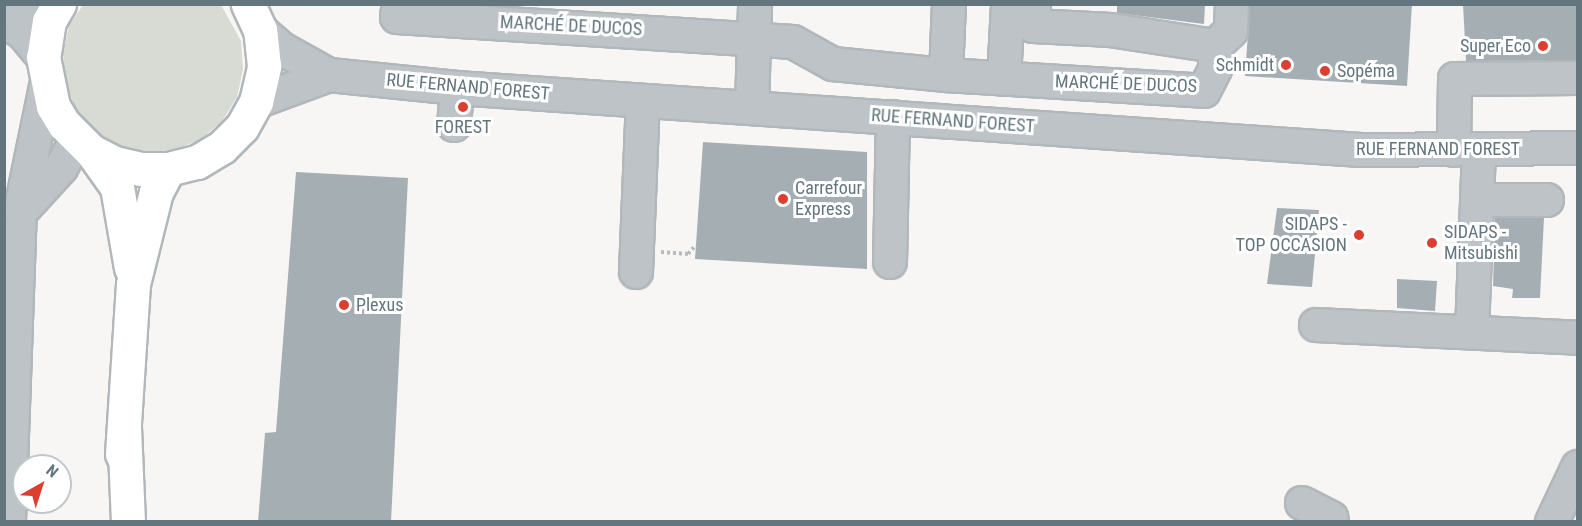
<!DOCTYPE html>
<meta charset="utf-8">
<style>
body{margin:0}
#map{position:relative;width:1582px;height:526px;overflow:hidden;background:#f7f6f4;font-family:"Roboto Condensed",sans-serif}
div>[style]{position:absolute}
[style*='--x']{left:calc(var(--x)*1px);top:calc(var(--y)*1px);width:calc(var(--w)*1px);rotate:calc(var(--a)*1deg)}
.green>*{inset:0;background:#d7dbd3}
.building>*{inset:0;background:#a5afb3}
.path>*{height:4px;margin-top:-2px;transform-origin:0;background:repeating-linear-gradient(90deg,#b8bcbe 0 3px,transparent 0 6px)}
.roads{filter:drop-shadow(2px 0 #b1b7ba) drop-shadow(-2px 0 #b1b7ba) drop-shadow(0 2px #b1b7ba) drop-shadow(0 -2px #b1b7ba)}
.minor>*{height:32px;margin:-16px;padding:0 16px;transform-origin:16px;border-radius:16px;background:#bdc3c6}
.major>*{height:33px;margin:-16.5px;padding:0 16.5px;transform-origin:16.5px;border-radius:16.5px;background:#fff}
.highway>*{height:33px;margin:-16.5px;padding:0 16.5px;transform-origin:16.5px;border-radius:16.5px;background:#fff}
.dots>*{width:16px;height:16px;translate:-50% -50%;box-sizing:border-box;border:3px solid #fff;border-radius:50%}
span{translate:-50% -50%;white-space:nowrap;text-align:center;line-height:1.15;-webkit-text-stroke:6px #fff;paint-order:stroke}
.street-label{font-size:18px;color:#63767e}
.poi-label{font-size:18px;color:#63767e}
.right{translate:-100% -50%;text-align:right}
.left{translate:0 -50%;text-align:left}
.frame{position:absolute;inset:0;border:6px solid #63767e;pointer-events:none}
.north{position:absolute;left:12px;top:454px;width:60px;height:60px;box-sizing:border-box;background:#fff;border:2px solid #c1c8cb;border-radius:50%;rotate:39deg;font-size:16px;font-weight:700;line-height:24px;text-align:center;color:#63767e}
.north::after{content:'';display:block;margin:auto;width:21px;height:27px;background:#dc3e2f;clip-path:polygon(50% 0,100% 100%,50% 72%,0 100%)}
</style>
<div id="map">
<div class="green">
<i style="clip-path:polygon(83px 5px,221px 5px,241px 41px,243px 69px,237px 97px,222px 121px,201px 139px,175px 150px,147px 152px,119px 146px,94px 131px,76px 109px,65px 82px,63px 54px,69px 26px)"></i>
</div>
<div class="building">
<i style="clip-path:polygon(1117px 4px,1205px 4px,1204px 24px,1117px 13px)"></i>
<i style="clip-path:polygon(1250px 4px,1412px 4px,1407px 86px,1245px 76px)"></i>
<i style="clip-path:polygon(1463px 4px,1578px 4px,1578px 60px,1466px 61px)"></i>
<i style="clip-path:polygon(703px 142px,867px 152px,867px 269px,695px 259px)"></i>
<i style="clip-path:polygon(296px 172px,408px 178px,391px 522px,258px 522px,265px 433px,276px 432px)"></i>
<i style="clip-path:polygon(1277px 208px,1319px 210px,1312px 287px,1267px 284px)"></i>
<i style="clip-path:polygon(1495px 218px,1544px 218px,1540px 298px,1512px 298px,1513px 289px,1493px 286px)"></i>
<i style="clip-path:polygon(1397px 279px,1437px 281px,1435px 311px,1397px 308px)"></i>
</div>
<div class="path">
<i style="--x:661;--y:252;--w:27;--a:4"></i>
<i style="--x:688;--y:254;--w:11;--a:-49"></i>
</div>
<div class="roads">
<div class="minor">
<i style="--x:399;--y:4;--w:13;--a:99"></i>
<i style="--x:397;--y:17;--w:397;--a:3.6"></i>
<i style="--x:793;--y:42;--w:46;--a:28.8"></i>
<i style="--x:833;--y:64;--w:114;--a:5.6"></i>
<i style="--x:946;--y:75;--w:258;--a:3.5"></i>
<i style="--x:1204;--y:91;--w:25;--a:-63"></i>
<i style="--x:1215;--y:69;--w:23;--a:-90"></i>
<i style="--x:1215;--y:46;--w:105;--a:-171.3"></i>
<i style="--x:1111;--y:30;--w:78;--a:-177.1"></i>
<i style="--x:1033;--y:26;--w:22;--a:-87"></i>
<i style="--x:4;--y:8;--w:31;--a:-7"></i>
<i style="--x:4;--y:22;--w:21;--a:29"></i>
<i style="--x:22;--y:32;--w:33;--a:50"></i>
<i style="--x:260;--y:30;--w:29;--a:41"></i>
<i style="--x:282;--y:49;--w:54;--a:29"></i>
<i style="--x:329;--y:75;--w:129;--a:5.8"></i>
<i style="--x:457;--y:88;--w:906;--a:3.92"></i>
<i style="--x:1361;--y:150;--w:217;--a:-0.5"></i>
<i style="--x:1215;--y:46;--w:22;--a:-43"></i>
<i style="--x:1231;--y:31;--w:27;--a:-88"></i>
<i style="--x:946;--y:75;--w:71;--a:-87.6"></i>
<i style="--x:1004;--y:79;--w:75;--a:-86.9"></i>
<i style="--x:256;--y:102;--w:78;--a:-20.3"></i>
<i style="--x:752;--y:108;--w:104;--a:-88.3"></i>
<i style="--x:454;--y:125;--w:37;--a:-85"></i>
<i style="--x:1454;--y:150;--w:71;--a:-89.2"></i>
<i style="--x:1455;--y:79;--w:123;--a:-0.5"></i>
<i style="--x:1480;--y:200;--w:67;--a:0"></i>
<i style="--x:18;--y:215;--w:64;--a:-47.5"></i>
<i style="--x:61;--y:168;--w:33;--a:-61"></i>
<i style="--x:890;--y:262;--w:145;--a:-88.8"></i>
<i style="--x:636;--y:272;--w:171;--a:-87.7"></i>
<i style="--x:1316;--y:325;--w:262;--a:2.8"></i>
<i style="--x:1472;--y:332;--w:183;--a:-87.8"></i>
<i style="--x:1302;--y:503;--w:33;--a:27"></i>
<i style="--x:1331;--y:518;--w:4;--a:76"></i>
<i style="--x:9;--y:522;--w:309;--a:-88"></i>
<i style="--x:20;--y:213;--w:130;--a:-78.4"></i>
<i style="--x:1552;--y:522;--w:61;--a:-64.7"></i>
</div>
<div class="major">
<i style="--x:59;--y:4;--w:20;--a:120"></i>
<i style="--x:49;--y:21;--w:36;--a:99"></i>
<i style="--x:43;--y:57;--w:50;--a:78.5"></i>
<i style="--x:53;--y:106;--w:21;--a:59"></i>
<i style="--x:64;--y:124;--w:38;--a:45"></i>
<i style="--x:91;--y:151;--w:27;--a:27"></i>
<i style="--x:115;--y:163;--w:27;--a:13"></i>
<i style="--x:141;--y:169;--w:27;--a:0"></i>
<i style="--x:168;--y:169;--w:30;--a:-14"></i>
<i style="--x:197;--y:162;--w:29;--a:-31"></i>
<i style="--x:222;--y:147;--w:28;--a:-45"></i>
<i style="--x:242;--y:127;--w:29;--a:-61"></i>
<i style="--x:256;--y:102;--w:37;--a:-77"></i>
<i style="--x:264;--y:66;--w:36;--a:-96"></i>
<i style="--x:260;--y:30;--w:29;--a:-115"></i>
<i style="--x:92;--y:152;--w:43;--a:54.5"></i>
<i style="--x:117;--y:187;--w:82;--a:80.2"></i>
<i style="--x:122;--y:454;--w:170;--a:-86.3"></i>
<i style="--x:133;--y:284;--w:95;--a:-76"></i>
<i style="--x:156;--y:192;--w:26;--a:-62"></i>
</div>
<div class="highway">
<i style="--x:124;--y:427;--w:95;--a:87.6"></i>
</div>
</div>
<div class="dots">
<i style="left:1543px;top:46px;background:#dc3e2f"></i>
<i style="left:1286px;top:65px;background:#dc3e2f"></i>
<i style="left:1325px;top:71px;background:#dc3e2f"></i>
<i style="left:463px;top:107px;background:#dc3e2f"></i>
<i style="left:783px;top:199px;background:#dc3e2f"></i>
<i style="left:1359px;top:235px;background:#dc3e2f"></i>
<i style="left:1432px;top:243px;background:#dc3e2f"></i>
<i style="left:344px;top:305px;background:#dc3e2f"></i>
</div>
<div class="street-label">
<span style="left:571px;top:26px;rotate:3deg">MARCHÉ DE DUCOS</span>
<span style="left:1126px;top:84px;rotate:2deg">MARCHÉ DE DUCOS</span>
<span style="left:468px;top:87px;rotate:5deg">RUE FERNAND FOREST</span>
<span style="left:953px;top:121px;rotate:4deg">RUE FERNAND FOREST</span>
<span style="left:1438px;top:149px">RUE FERNAND FOREST</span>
</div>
<div class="poi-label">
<span class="right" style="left:1531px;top:46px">Super Eco</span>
<span class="right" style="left:1274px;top:65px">Schmidt</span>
<span class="left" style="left:1337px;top:71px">Sopéma</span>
<span style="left:463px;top:127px">FOREST</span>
<span class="left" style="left:795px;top:199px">Carrefour<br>Express</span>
<span class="right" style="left:1347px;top:235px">SIDAPS -<br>TOP OCCASION</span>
<span class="left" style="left:1444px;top:243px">SIDAPS -<br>Mitsubishi</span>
<span class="left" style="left:356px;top:305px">Plexus</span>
</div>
<div class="frame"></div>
<div class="north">N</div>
</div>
